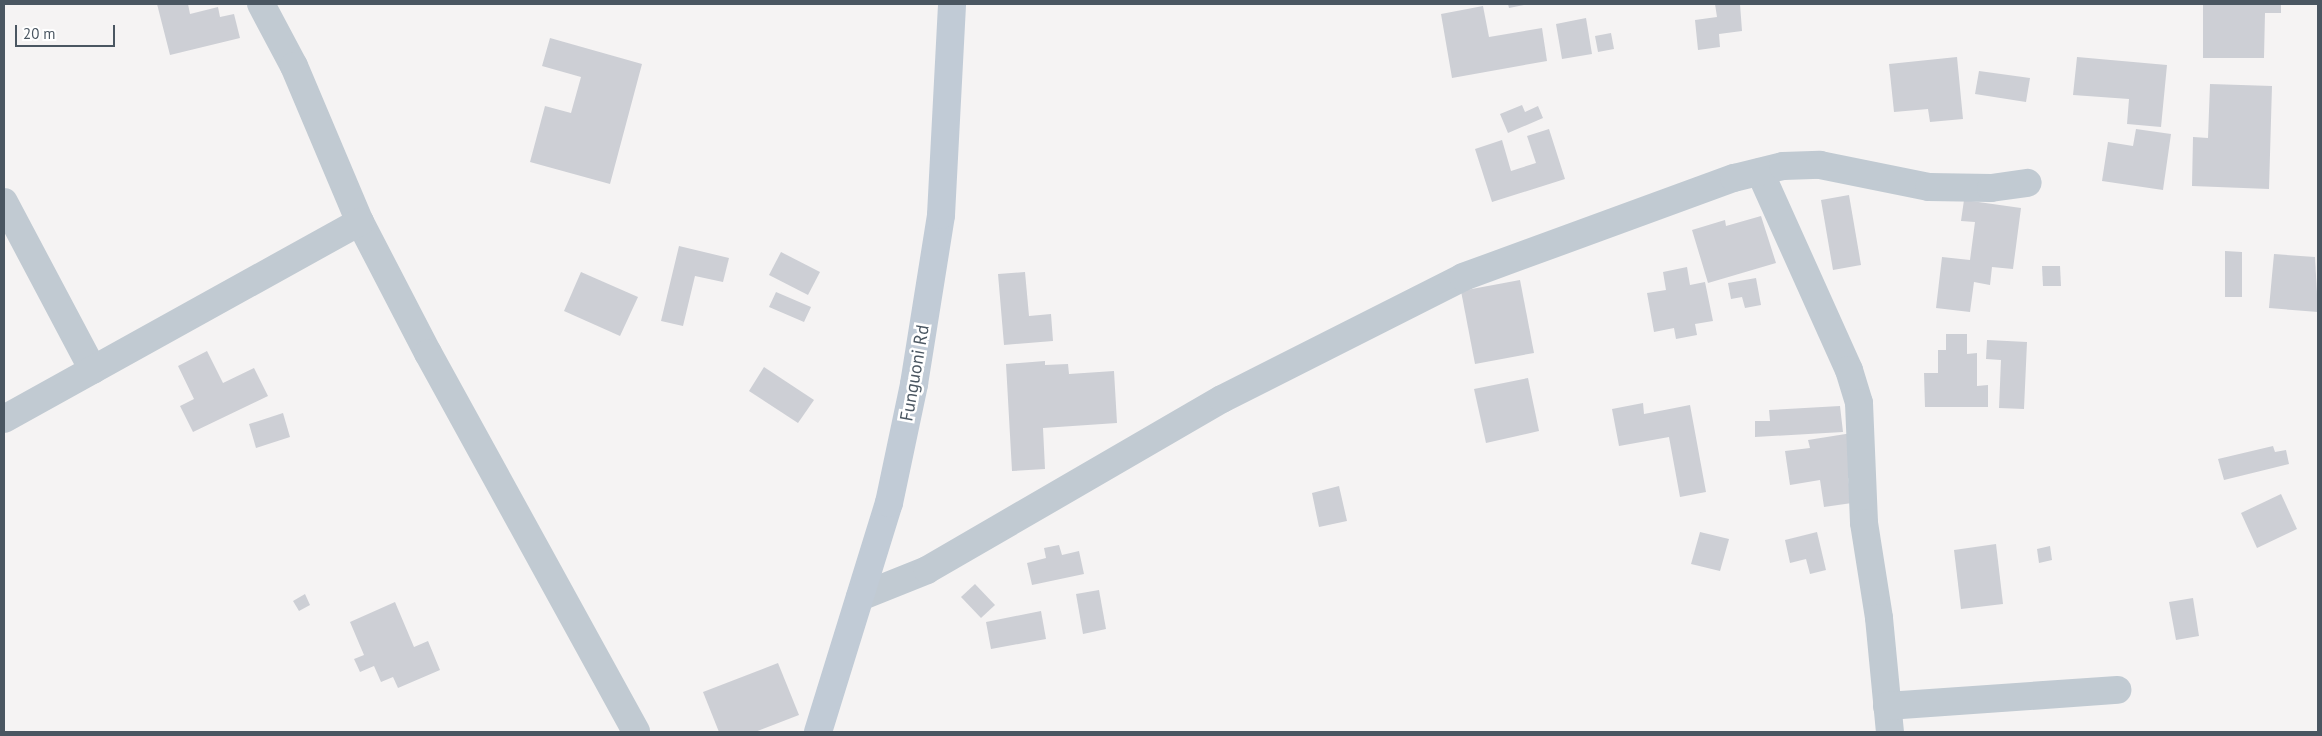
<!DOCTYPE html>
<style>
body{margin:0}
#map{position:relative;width:2322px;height:736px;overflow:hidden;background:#f5f3f3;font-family:"PT Sans",sans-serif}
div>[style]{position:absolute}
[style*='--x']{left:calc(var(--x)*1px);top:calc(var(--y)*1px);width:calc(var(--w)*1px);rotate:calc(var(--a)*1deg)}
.building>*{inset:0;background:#cdcfd5}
.street>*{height:28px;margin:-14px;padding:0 14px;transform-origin:14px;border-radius:14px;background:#c1cad2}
.secondary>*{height:28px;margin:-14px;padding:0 14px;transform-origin:14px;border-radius:14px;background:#c1cbd6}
span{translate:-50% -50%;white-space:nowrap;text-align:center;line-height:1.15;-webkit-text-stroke:5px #fff;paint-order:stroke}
.street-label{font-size:18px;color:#4a5661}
.frame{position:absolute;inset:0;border:5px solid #4a5661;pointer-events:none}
.scale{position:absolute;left:15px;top:25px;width:100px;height:22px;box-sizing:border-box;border:2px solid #4a5661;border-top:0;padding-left:6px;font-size:15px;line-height:18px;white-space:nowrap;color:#4a5661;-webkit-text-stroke:4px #fff;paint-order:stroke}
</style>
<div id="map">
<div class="building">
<i style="clip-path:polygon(157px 4px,188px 4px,190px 14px,218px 7px,220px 17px,234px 14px,240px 38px,170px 55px)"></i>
<i style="clip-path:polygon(1508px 4px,1524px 4px,1524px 5px,1509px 8px)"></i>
<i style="clip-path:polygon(1715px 4px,1740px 4px,1742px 31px,1719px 34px,1720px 47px,1698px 50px,1695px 20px,1717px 17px)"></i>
<i style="clip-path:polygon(2203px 4px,2281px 4px,2281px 13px,2265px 13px,2264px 58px,2203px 58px)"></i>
<i style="clip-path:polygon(1483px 6px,1489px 37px,1542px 28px,1547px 61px,1452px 78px,1441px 14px)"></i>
<i style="clip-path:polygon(1586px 18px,1592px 54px,1562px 59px,1556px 24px)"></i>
<i style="clip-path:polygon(1611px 33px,1614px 49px,1598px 52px,1595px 36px)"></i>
<i style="clip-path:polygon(550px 38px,642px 64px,610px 184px,530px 162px,545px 106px,571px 113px,581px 77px,542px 66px)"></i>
<i style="clip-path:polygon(1957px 57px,1963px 119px,1930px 122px,1928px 109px,1894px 112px,1889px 64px)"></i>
<i style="clip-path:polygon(2077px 57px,2167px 65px,2161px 127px,2127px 124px,2129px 99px,2073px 95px)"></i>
<i style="clip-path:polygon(1979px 71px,2030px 78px,2026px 102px,1975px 94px)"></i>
<i style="clip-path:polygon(2210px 84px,2272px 86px,2269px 189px,2192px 186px,2193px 137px,2208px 138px)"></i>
<i style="clip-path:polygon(1522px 105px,1525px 112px,1538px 106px,1543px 118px,1508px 133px,1500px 114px)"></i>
<i style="clip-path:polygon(1549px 129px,1565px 179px,1492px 202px,1475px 149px,1502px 140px,1511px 171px,1536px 163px,1527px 136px)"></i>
<i style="clip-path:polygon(2136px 129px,2171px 134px,2163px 190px,2102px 181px,2108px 142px,2133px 146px)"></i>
<i style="clip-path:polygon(1849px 195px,1861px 265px,1833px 270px,1821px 200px)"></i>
<i style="clip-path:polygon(1964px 200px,2021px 208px,2013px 269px,1992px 267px,1990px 285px,1974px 282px,1970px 312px,1936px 308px,1942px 257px,1970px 260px,1975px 222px,1961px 221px)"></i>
<i style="clip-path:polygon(1761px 216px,1776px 263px,1708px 283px,1692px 230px,1725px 220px,1726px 226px)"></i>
<i style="clip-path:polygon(679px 246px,729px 258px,723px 282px,695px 276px,683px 326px,661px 321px)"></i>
<i style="clip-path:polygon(2225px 251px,2242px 252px,2242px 297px,2225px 297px)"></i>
<i style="clip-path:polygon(781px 252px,820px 272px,808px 295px,769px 275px)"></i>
<i style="clip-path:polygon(2274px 254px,2315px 257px,2318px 312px,2269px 308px)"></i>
<i style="clip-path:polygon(2042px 266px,2060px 266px,2061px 286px,2043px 286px)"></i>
<i style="clip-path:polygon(1687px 267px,1690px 285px,1705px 282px,1713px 321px,1695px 324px,1697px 335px,1676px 339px,1674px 328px,1654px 332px,1647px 293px,1666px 290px,1663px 272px)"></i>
<i style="clip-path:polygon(581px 272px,638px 297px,620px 336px,564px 311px)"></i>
<i style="clip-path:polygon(1025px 272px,1029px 316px,1051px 314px,1053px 341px,1004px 345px,998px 274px)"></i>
<i style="clip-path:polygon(1756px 278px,1761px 305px,1745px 308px,1742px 297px,1731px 299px,1728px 283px)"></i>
<i style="clip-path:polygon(1520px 280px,1534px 353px,1475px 364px,1461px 291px)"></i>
<i style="clip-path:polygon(776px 292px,811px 307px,804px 322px,769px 307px)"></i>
<i style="clip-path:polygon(1946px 334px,1967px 334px,1967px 354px,1977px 353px,1977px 386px,1988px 385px,1988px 407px,1925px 407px,1924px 373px,1938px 373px,1938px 350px,1946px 350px)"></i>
<i style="clip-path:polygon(1987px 340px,2027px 342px,2024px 409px,1999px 408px,2001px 360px,1986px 359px)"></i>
<i style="clip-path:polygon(207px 351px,223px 383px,254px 368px,268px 396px,193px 432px,180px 406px,194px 399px,178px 366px)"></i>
<i style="clip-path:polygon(1045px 361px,1045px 365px,1068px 364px,1069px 374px,1114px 371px,1117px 423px,1043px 428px,1045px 469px,1012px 471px,1006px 364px)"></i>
<i style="clip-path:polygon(764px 367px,814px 400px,798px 423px,749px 391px)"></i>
<i style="clip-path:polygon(1528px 378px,1539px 431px,1486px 443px,1474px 389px)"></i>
<i style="clip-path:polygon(1643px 403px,1644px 414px,1690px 405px,1706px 492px,1680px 497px,1669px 437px,1619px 446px,1612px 409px)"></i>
<i style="clip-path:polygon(1840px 406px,1843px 432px,1755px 437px,1755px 421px,1770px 421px,1769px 410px)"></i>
<i style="clip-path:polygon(283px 413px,290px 437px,256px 448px,249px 424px)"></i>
<i style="clip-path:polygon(1852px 433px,1858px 476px,1848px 478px,1852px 503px,1824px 507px,1820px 480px,1790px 485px,1785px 451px,1810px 448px,1808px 440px)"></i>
<i style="clip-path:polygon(2273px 446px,2275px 452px,2286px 450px,2289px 464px,2224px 480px,2218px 459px)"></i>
<i style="clip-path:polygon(1339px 486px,1347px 521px,1319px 527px,1312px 493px)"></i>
<i style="clip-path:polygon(2281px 494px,2297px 529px,2257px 548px,2241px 513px)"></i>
<i style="clip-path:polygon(1700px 532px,1729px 539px,1720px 571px,1691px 564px)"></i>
<i style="clip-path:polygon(1817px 532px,1826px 570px,1810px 574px,1806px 559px,1790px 563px,1785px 540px)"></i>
<i style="clip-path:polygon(1996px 544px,2003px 604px,1961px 609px,1954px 550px)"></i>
<i style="clip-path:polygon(1059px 545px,1062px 555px,1079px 551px,1084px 574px,1032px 585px,1027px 563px,1046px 558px,1044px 548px)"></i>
<i style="clip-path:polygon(2050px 546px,2052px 560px,2039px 563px,2037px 549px)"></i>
<i style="clip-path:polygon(975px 584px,995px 605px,981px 618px,961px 597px)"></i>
<i style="clip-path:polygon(1099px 590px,1106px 629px,1083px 634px,1076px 594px)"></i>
<i style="clip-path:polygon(305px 594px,310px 605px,299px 611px,293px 601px)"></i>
<i style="clip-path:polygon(2193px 598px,2199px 636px,2176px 640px,2169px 602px)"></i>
<i style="clip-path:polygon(395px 602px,414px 647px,428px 641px,440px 670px,398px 688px,393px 677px,381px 682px,374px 666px,360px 672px,354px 659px,364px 655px,350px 622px)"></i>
<i style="clip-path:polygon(1041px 611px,1046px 639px,991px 649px,986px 622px)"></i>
<i style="clip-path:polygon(778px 663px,799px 715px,755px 732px,719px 732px,703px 692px)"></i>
</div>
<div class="street">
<i style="--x:261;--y:4;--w:70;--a:62"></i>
<i style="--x:294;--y:66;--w:169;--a:67.1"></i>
<i style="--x:360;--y:222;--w:148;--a:62.6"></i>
<i style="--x:428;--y:353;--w:432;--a:61.2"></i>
<i style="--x:1760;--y:172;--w:217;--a:65.8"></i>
<i style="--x:1849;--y:370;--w:34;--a:73"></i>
<i style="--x:1859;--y:403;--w:120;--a:87.6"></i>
<i style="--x:1864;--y:523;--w:96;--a:81"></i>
<i style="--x:1879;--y:618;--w:115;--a:84.5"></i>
<i style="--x:4;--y:202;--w:190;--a:62.1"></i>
<i style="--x:4;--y:419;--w:407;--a:-29"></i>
<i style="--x:860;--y:597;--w:72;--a:-21.9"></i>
<i style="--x:927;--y:570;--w:341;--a:-30.1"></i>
<i style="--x:1222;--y:399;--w:270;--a:-26.8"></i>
<i style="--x:1463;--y:277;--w:289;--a:-20.1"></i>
<i style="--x:1734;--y:178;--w:50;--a:-13.8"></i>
<i style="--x:1783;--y:166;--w:37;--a:-2"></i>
<i style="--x:1820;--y:165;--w:111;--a:11.4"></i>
<i style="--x:1929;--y:187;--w:62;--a:0.9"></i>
<i style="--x:1991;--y:188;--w:37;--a:-8"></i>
<i style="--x:1887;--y:706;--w:231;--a:-4"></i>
</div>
<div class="secondary">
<i style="--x:818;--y:732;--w:240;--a:-72.8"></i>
<i style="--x:889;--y:503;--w:122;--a:-78.1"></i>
<i style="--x:914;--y:384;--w:171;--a:-80.9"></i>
<i style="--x:941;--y:215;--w:211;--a:-87"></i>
</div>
<div class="street-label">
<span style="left:915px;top:373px;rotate:-80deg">Funguoni Rd</span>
</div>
<div class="frame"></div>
<div class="scale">20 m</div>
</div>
